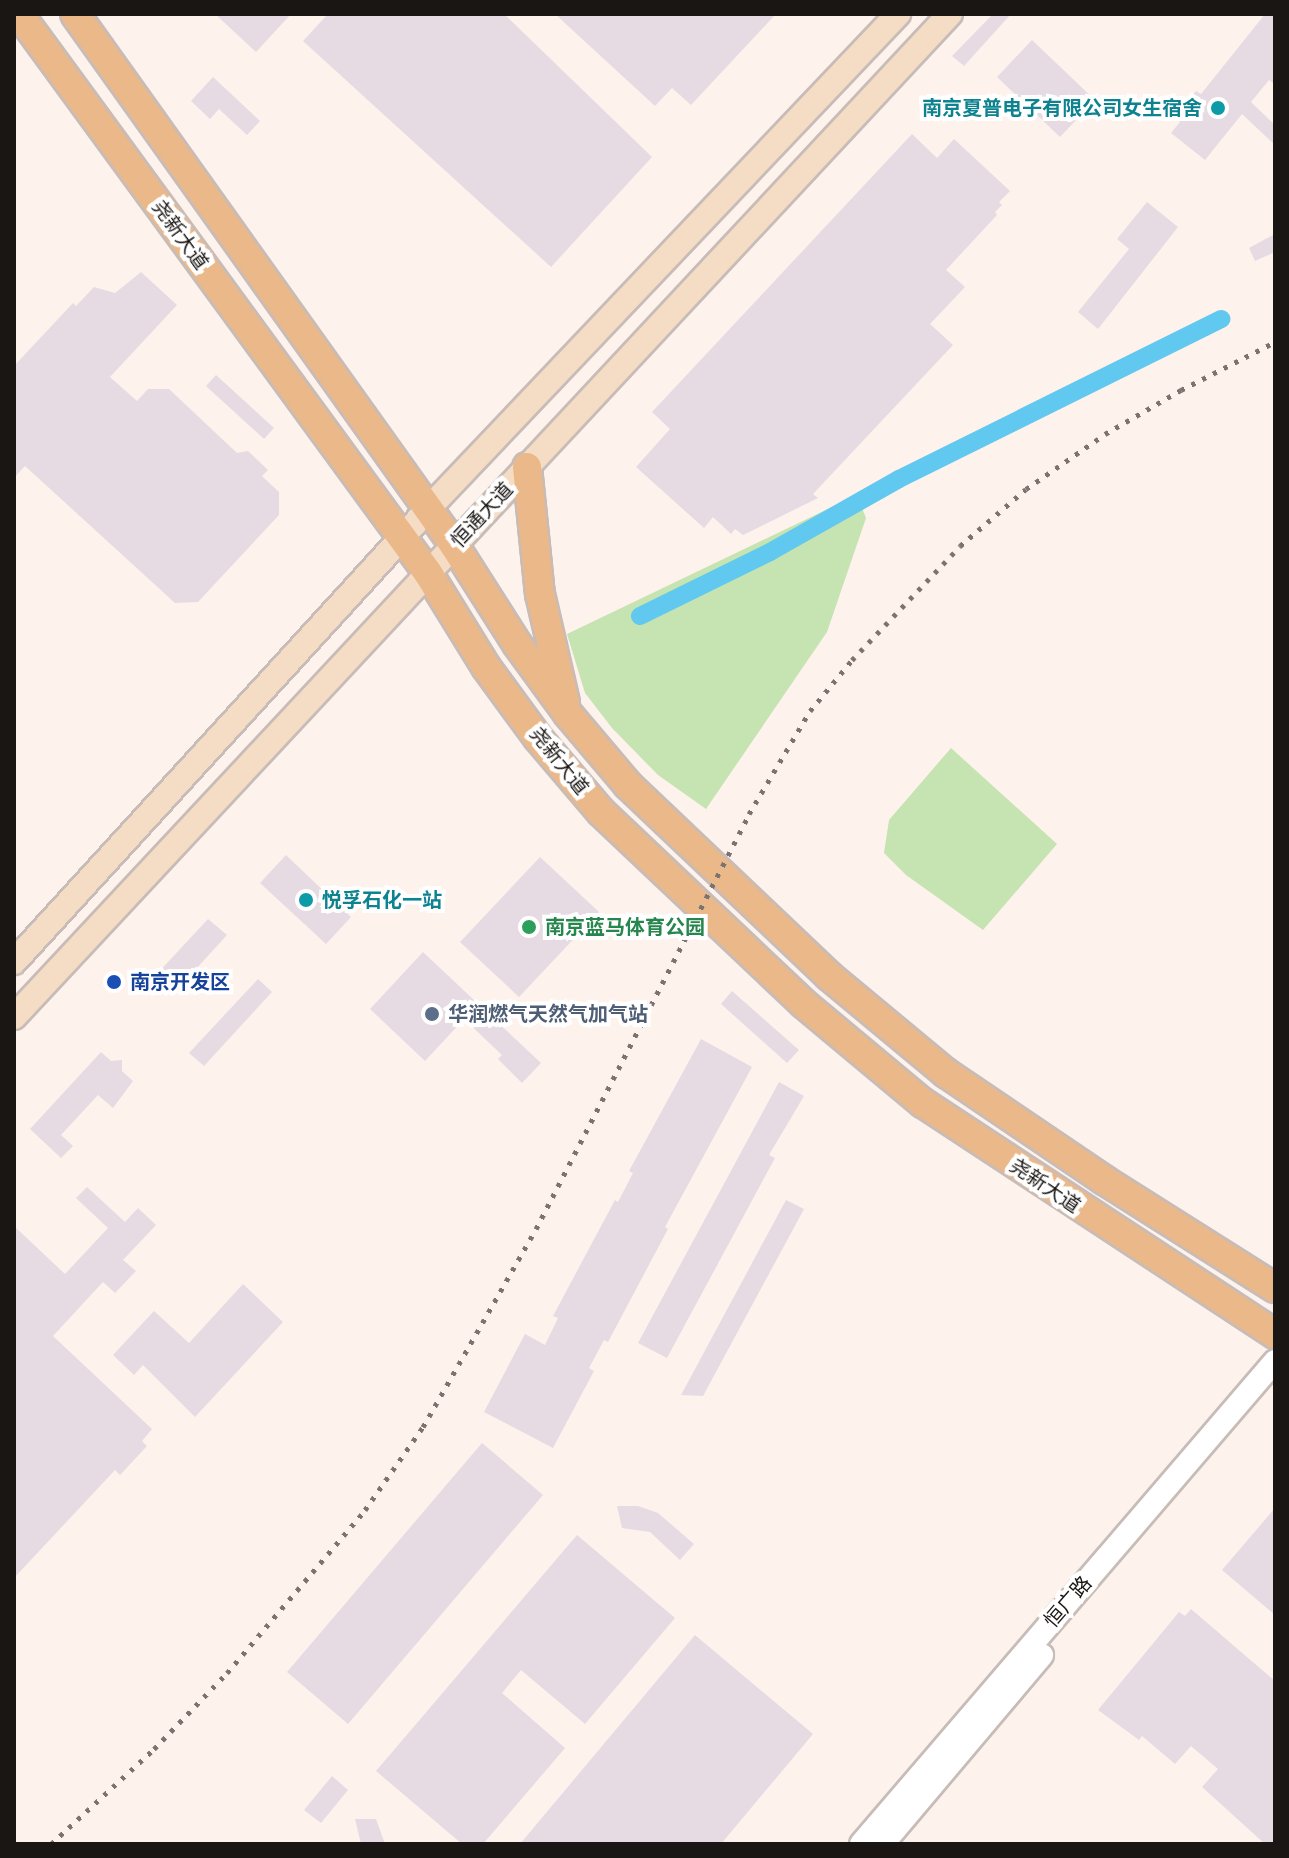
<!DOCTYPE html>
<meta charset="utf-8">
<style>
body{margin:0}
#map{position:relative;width:1289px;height:1858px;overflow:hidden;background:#fef2ed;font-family:"Work Sans","Noto Sans SC",sans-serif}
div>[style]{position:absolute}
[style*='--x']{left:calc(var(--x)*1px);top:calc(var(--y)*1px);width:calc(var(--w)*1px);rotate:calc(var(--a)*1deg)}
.green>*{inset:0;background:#c6e3b2}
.canal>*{height:18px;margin:-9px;padding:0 9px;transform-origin:9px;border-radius:9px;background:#61c8ef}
.building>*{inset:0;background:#e6dbe2}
.roads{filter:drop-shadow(2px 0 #c7bcb7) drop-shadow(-2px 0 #c7bcb7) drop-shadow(0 2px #c7bcb7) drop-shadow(0 -2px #c7bcb7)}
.tertiary>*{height:22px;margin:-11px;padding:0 11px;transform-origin:11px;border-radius:11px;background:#fff}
.secondary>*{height:24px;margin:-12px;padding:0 12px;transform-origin:12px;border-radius:12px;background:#f5dcc4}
.primary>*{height:28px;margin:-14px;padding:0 14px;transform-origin:14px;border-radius:14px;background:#ebb88a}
.rail>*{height:5px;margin-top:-2.5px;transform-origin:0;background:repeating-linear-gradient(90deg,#7b7370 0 4px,transparent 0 12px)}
.dots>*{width:22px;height:22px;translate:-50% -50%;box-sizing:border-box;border:4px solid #fff;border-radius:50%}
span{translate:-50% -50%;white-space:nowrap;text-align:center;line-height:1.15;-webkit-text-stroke:8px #fff;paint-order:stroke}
.culture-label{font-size:20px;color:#0d838f;font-weight:700}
.right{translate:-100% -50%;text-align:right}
.left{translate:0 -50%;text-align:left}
.street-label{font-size:20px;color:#1a1614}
.leisure-label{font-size:20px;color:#27864d;font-weight:700}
.transit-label{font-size:20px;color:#164399;font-weight:700}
.service-label{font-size:20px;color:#4e5e75;font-weight:700}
.frame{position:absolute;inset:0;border:16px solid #1a1614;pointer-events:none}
</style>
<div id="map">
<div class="green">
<i style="clip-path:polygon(857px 495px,866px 518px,827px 632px,706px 809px,658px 775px,612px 728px,585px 693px,567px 634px)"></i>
<i style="clip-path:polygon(951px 748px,1057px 844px,983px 930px,906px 875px,884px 853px,889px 820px)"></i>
</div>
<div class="canal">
<i style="--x:640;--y:616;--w:145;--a:-26.2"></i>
<i style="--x:770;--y:552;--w:148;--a:-29.5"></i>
<i style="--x:899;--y:479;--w:360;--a:-26.4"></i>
</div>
<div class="building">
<i style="clip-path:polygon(215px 14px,291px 14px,256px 52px)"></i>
<i style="clip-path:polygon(328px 14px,504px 14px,652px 157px,551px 267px,303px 41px)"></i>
<i style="clip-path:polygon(555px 14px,776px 14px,691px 105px,672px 88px,655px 106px)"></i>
<i style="clip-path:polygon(993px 14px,1011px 14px,964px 66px,952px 56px)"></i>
<i style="clip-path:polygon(1265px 14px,1275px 14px,1275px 84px,1269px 80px,1251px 102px,1275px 125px,1275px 145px,1242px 114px,1205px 160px,1171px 133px,1180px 122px,1175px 118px,1196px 91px,1201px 94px)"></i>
<i style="clip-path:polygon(1032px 40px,1095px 100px,1060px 137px,997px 77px)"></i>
<i style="clip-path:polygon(213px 77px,260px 121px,247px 135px,219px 109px,210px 119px,191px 101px)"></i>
<i style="clip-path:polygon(912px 134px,937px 158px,954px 139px,1010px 191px,999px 202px,1002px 205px,995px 212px,997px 215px,946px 270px,965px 287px,930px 324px,953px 345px,813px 494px,818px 498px,743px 535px,735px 529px,731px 534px,713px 517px,704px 528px,636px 467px,670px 429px,652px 412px)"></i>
<i style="clip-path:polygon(1147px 202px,1178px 227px,1098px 329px,1078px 312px,1129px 249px,1117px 239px)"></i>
<i style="clip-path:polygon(1275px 234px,1275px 252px,1255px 261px,1249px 248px)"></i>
<i style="clip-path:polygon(141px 272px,177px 305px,110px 377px,137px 401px,148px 389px,169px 389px,237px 453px,248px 451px,268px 470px,262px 476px,279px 492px,279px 515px,198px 602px,175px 603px,25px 466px,14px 478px,14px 366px,73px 303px,76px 306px,94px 287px,115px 293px)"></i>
<i style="clip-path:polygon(216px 375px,274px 428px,264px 439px,206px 386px)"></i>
<i style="clip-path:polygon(286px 855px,351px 917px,326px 944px,260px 883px)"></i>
<i style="clip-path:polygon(540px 857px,599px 912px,519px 997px,460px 942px)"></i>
<i style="clip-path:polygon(208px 919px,227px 935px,174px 993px,155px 976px)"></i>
<i style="clip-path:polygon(423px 952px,541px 1063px,522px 1083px,498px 1059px,502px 1055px,464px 1019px,425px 1061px,370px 1009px)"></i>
<i style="clip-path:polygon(258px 979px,272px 992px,204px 1066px,189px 1053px)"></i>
<i style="clip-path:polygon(732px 991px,799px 1050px,787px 1063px,721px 1004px)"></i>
<i style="clip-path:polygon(701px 1039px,752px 1067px,665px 1227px,668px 1229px,608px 1342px,604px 1340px,589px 1368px,594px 1371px,553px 1448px,484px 1412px,525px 1334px,545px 1345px,558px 1318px,553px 1316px,615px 1200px,618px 1202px,633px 1173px,629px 1171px)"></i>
<i style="clip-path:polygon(101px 1052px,111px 1061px,122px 1060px,122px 1071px,133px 1081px,113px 1108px,98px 1095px,61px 1135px,73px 1146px,61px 1158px,30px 1129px)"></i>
<i style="clip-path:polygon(779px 1082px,804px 1096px,769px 1155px,775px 1158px,667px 1358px,638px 1343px)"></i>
<i style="clip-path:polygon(87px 1187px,125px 1222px,138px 1208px,156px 1225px,123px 1260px,136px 1271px,115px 1293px,103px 1282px,53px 1336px,152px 1429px,142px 1441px,147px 1446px,120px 1475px,115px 1470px,14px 1578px,14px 1226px,65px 1274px,108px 1228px,76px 1198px)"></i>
<i style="clip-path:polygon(786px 1200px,804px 1209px,703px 1396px,681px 1395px)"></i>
<i style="clip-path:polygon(243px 1284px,283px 1322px,195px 1417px,143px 1365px,134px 1375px,113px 1355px,154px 1311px,189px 1343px)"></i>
<i style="clip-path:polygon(482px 1443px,543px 1495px,348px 1724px,287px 1672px)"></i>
<i style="clip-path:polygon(617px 1506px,638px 1506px,658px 1513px,694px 1544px,680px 1560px,650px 1532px,622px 1528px)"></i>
<i style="clip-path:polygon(1275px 1508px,1275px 1615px,1222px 1570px)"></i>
<i style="clip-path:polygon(577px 1535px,675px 1618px,585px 1724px,521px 1670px,502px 1693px,565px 1748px,483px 1844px,462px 1844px,376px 1771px)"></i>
<i style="clip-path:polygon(1191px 1609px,1275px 1681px,1275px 1844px,1265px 1844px,1202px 1787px,1218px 1769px,1191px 1746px,1175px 1764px,1142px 1736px,1139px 1740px,1098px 1710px,1179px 1612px,1185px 1616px)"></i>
<i style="clip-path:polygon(695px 1635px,813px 1734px,721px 1844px,520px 1844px)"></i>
<i style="clip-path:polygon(332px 1776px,348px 1790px,321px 1823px,304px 1810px)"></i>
<i style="clip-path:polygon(355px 1819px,376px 1819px,385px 1844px,361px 1844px)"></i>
</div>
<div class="roads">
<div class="tertiary">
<i style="--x:861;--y:1844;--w:636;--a:-49.4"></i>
<i style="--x:883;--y:1844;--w:247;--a:-49.9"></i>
</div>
<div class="secondary">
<i style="--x:14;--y:962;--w:614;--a:-47.58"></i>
<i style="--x:428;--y:509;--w:683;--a:-46.48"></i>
<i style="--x:14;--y:1017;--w:1372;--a:-46.98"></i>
</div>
<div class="primary">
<i style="--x:19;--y:14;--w:693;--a:53.81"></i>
<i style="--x:428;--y:573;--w:110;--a:58.3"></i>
<i style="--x:486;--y:667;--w:88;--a:53.8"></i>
<i style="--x:538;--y:738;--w:97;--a:49.6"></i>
<i style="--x:601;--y:812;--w:279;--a:43.4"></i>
<i style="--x:804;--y:1004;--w:155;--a:39.8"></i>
<i style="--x:923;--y:1103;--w:421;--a:33.3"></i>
<i style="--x:75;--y:14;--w:652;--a:54.48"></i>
<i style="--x:454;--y:545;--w:117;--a:57.5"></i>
<i style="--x:517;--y:644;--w:87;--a:53.9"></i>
<i style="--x:568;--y:714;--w:93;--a:49.8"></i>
<i style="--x:628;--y:785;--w:277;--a:43.5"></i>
<i style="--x:829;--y:976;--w:152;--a:39.7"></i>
<i style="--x:946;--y:1073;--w:191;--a:34.1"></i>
<i style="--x:1104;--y:1180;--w:202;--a:32.3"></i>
<i style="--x:527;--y:467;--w:128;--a:84.2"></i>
<i style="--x:540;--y:594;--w:111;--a:77"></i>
</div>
</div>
<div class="rail">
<i style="--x:51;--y:1844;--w:140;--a:-42.7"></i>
<i style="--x:154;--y:1749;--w:105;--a:-46.2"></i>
<i style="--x:227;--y:1673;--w:214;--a:-49.7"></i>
<i style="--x:365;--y:1510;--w:101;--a:-55.1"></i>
<i style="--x:423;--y:1427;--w:228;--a:-60.3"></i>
<i style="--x:536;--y:1229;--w:466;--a:-62.8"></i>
<i style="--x:749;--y:814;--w:120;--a:-59.4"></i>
<i style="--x:810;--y:711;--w:66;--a:-50.5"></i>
<i style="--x:852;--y:660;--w:157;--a:-46.5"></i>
<i style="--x:960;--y:546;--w:87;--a:-40.8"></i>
<i style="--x:1026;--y:489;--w:96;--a:-34.8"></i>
<i style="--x:1105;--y:434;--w:88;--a:-30.1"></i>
<i style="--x:1181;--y:390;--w:106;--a:-27.1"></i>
</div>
<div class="dots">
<i style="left:1218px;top:108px;background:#0f9aa8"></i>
<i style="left:306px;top:900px;background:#0f9aa8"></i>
<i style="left:529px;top:927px;background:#2e9e5b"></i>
<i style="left:114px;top:982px;background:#1a4fb4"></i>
<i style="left:432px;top:1014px;background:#5c6f8a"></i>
</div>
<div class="culture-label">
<span class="right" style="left:1202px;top:108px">南京夏普电子有限公司女生宿舍</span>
<span class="left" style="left:322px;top:900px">悦孚石化一站</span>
</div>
<div class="street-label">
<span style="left:180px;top:235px;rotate:54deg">尧新大道</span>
<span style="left:482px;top:515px;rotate:-47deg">恒通大道</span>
<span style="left:559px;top:761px;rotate:51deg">尧新大道</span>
<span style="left:1045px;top:1186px;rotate:34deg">尧新大道</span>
<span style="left:1068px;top:1602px;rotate:-49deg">恒广路</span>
</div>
<div class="leisure-label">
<span class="left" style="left:545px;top:927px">南京蓝马体育公园</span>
</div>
<div class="transit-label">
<span class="left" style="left:130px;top:982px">南京开发区</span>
</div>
<div class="service-label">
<span class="left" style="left:448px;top:1014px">华润燃气天然气加气站</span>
</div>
<div class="frame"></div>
</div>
